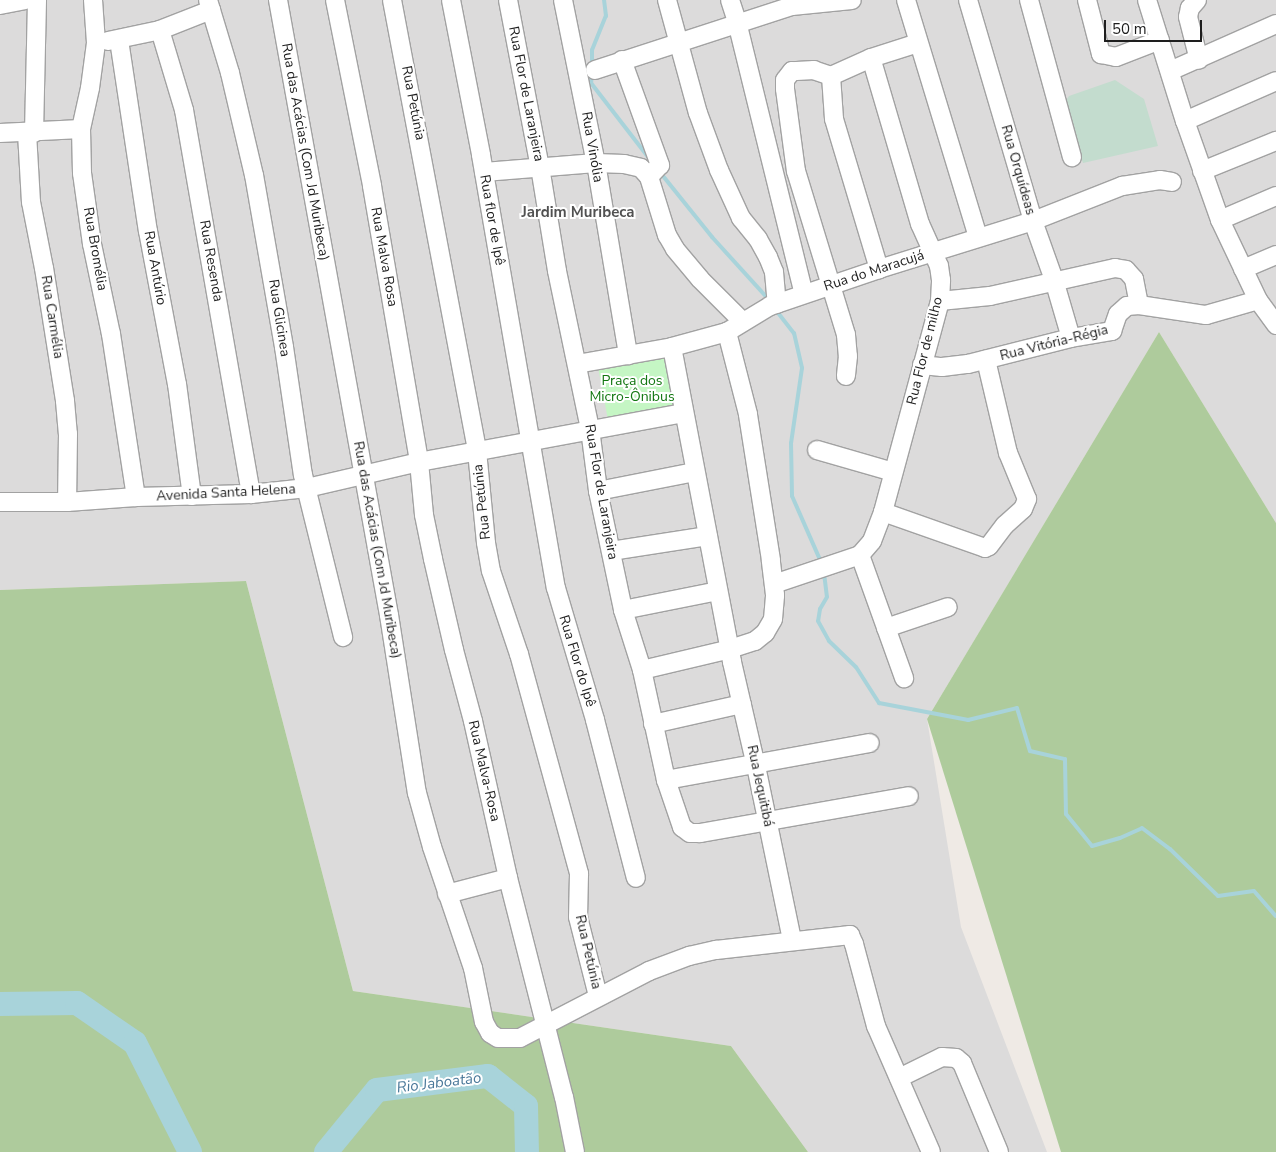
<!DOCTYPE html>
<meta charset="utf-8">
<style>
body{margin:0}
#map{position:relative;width:1276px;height:1152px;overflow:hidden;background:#efeae5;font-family:"Nunito Sans",sans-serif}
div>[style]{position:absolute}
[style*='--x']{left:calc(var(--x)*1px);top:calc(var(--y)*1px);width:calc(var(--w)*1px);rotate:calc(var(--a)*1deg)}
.residential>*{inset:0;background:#dcdbdb}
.forest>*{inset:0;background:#aecb9c}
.wetland>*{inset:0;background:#c3dcce}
.park>*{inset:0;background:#c5f6c4}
.stream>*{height:4px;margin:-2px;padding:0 2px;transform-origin:2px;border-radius:2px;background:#a8d3da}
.river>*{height:24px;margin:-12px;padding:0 12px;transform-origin:12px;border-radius:12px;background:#a8d3da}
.roads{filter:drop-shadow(1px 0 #a2a2a2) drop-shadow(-1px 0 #a2a2a2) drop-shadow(0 1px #a2a2a2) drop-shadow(0 -1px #a2a2a2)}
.minor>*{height:18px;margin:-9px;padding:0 9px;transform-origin:9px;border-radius:9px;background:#fff}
span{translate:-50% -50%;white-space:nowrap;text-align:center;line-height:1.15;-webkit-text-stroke:4px #fff;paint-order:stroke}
.street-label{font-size:14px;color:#1e1e1e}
.park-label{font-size:14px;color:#137712}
.neighbourhood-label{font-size:15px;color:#515151;font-weight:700}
.water-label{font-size:15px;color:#4a7899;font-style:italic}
.scale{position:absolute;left:1104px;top:20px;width:98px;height:22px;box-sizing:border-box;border:2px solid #1e1e1e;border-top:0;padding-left:6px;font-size:15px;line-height:18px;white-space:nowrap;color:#1e1e1e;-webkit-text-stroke:4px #fff;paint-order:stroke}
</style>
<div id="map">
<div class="residential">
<i style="clip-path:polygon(0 0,1276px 0,1276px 523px,1159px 332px,927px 719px,961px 927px,1047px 1152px,808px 1152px,731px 1046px,353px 991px,246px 581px,0 590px)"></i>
</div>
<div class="forest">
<i style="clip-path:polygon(1159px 332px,1276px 523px,1276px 1152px,1061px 1152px,927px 719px)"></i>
<i style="clip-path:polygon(246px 581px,353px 991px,731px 1046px,808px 1152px,0 1152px,0 590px)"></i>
</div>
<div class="wetland">
<i style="clip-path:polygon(1115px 80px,1144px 99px,1158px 146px,1083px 163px,1063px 105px,1069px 96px)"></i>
</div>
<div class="park">
<i style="clip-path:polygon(666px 356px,676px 408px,608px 420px,598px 367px)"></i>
</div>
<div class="stream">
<i style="--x:592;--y:65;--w:15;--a:-90"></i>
<i style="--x:592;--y:50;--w:37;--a:-68"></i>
<i style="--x:606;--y:16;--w:16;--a:-97"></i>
<i style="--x:592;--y:74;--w:9;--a:96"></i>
<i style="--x:591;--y:83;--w:95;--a:52.3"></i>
<i style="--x:659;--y:171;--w:85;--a:51.2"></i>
<i style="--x:712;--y:237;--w:86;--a:47.8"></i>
<i style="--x:775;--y:309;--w:31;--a:52"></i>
<i style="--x:794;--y:333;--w:36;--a:77"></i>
<i style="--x:802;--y:368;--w:76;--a:98.3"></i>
<i style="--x:791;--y:443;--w:53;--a:88.9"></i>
<i style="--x:792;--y:496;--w:72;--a:66.3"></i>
<i style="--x:824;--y:573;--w:24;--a:83"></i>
<i style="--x:827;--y:597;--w:14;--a:120"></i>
<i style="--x:820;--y:609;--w:12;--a:99"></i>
<i style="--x:818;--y:621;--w:23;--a:61"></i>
<i style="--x:829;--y:641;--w:37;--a:44"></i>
<i style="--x:856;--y:667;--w:43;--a:57.4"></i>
<i style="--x:879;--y:703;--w:91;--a:10.8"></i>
<i style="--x:968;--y:720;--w:50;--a:-13.8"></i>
<i style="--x:1017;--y:708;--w:45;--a:73.2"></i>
<i style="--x:1030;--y:751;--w:36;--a:13"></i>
<i style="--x:1065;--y:759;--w:55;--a:89"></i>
<i style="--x:1066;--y:814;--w:41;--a:50.9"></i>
<i style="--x:1092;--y:846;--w:29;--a:-16"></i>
<i style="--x:1120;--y:838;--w:24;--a:-24"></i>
<i style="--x:1142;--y:828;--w:35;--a:37"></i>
<i style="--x:1170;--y:849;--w:67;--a:44.4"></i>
<i style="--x:1218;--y:896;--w:36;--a:-8"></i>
<i style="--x:1254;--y:891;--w:33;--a:49"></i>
</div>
<div class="river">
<i style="--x:0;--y:1004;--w:77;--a:-0.7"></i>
<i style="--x:77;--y:1003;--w:70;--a:34.6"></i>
<i style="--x:135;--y:1043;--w:122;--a:63.2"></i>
<i style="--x:326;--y:1152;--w:80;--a:-50.6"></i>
<i style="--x:377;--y:1090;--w:112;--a:-7.2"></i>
<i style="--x:488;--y:1076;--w:48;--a:38.3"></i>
<i style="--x:526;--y:1106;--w:46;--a:88.8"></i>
</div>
<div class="roads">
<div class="minor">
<i style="--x:93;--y:0;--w:43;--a:86"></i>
<i style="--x:96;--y:43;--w:45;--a:97.6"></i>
<i style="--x:90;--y:88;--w:42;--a:102.4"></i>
<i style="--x:81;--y:129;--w:44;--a:88.7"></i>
<i style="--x:82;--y:173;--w:72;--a:82"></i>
<i style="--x:92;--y:244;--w:92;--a:78.1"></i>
<i style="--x:111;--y:334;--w:165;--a:81.3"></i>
<i style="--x:208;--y:0;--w:76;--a:73.2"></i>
<i style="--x:230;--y:73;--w:105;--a:76.8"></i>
<i style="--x:254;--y:175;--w:175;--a:80.1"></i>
<i style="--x:284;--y:347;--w:129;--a:81.6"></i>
<i style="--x:303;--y:475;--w:167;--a:76.1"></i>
<i style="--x:278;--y:0;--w:625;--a:79.77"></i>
<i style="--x:389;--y:615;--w:180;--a:81.1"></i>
<i style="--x:417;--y:793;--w:56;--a:74.5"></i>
<i style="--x:432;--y:847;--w:128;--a:71.3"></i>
<i style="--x:473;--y:968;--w:55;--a:78.5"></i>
<i style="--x:484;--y:1022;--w:13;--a:61"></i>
<i style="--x:490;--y:1033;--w:9;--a:32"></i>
<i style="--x:498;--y:1038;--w:22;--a:0"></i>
<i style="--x:520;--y:1038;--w:145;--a:-27.4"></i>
<i style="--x:649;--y:971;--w:43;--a:-20.6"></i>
<i style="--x:689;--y:956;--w:28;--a:-13"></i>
<i style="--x:716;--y:950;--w:135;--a:-6.4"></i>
<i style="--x:850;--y:935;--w:10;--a:66"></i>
<i style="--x:854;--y:944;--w:85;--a:75"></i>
<i style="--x:876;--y:1026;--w:137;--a:66.4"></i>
<i style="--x:335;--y:0;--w:190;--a:78.7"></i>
<i style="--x:372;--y:186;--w:280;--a:80.3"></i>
<i style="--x:419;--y:462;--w:53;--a:84.6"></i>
<i style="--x:424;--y:515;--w:45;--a:78.4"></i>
<i style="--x:433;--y:559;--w:93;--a:77"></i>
<i style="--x:454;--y:650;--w:73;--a:75"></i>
<i style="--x:473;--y:721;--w:161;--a:77.4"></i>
<i style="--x:508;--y:878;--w:226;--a:75.7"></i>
<i style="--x:564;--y:1097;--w:56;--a:78.7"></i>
<i style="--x:392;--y:0;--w:459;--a:79.3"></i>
<i style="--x:477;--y:451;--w:92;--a:84.4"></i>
<i style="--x:486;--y:543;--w:28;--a:80"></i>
<i style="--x:491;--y:571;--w:88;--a:71.4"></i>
<i style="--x:519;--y:654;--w:228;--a:74.7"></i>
<i style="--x:579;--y:874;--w:43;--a:91.3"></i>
<i style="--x:578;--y:917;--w:81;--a:75.8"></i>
<i style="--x:451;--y:0;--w:158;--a:79"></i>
<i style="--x:481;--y:155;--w:439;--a:80.2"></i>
<i style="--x:556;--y:588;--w:138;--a:73.5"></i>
<i style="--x:595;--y:720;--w:163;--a:75.5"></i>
<i style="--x:508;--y:0;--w:170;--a:79.2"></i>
<i style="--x:540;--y:167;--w:105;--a:80.7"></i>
<i style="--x:557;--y:271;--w:161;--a:78.2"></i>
<i style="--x:590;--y:429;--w:63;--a:82.6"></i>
<i style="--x:598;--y:491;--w:122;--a:78.1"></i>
<i style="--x:623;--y:610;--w:63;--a:72.4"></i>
<i style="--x:642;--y:670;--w:113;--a:77.7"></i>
<i style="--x:666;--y:780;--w:50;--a:71.2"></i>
<i style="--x:682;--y:827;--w:10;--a:37"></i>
<i style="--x:690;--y:833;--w:10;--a:0"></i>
<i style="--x:700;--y:833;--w:212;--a:-10"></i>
<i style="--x:563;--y:0;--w:166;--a:78.6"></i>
<i style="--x:596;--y:163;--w:195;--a:80.5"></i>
<i style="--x:667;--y:0;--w:117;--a:74.7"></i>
<i style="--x:698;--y:113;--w:61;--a:69.8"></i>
<i style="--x:719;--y:170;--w:53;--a:65.4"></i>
<i style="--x:741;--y:218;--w:27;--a:51"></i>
<i style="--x:758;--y:239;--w:21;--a:61"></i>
<i style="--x:768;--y:257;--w:16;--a:68"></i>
<i style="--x:774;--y:272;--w:32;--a:85"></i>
<i style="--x:730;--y:0;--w:23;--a:72"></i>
<i style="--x:737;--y:22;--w:280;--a:76.2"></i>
<i style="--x:906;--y:0;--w:248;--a:73.1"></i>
<i style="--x:968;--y:0;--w:230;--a:73.6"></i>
<i style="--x:1033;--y:221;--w:63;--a:70.4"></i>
<i style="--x:1054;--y:280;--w:60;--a:73.7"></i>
<i style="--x:1029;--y:0;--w:163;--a:74.7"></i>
<i style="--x:1087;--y:0;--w:56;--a:75.5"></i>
<i style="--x:1101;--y:54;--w:15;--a:11"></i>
<i style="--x:1116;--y:57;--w:47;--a:-21.1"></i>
<i style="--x:1147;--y:0;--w:127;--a:72.6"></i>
<i style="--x:1185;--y:121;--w:105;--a:70.5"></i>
<i style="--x:1220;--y:220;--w:89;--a:64.6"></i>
<i style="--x:1258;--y:300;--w:31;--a:54"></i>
<i style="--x:1197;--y:0;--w:11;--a:131"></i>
<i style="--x:1190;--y:8;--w:9;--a:103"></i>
<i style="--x:1188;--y:17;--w:44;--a:75.7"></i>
<i style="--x:0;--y:5;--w:25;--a:-11"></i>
<i style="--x:160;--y:30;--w:84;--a:73.3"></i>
<i style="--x:184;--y:110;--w:390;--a:80.1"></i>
<i style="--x:119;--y:40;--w:193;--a:81.4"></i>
<i style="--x:148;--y:231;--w:156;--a:79.3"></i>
<i style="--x:177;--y:384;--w:113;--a:82.4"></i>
<i style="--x:108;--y:41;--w:53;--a:-11.9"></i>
<i style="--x:160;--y:30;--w:55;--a:-21.4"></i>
<i style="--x:622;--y:60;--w:112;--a:70.1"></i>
<i style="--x:660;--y:165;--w:16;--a:133"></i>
<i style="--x:595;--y:70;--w:207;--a:-18"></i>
<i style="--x:792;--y:6;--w:60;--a:-5.7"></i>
<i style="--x:1170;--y:71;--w:116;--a:-23.9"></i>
<i style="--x:831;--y:76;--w:18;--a:-161"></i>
<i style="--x:814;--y:70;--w:22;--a:177"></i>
<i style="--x:792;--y:71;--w:11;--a:128"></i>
<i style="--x:785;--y:80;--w:9;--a:90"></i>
<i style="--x:785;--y:89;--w:83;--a:82.4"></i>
<i style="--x:796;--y:171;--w:171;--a:73"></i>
<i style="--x:846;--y:335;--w:21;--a:85"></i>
<i style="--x:848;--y:356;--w:20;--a:96"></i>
<i style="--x:831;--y:76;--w:43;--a:86"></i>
<i style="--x:834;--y:119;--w:157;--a:73.3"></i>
<i style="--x:831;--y:76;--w:44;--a:-24.2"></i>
<i style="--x:871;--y:58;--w:49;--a:-17.7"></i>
<i style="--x:1185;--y:121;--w:99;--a:-23.7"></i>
<i style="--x:0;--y:133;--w:81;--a:-2.8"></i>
<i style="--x:27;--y:133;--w:69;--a:86.7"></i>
<i style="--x:31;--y:202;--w:67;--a:78.9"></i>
<i style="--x:44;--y:268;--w:135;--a:81"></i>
<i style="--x:65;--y:401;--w:33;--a:85"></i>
<i style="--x:68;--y:434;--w:68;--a:90.8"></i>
<i style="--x:34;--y:133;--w:133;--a:-88.7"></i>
<i style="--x:1202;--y:171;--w:80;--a:-22.1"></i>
<i style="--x:484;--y:172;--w:112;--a:-4.6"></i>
<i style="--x:596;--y:163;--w:28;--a:2"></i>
<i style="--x:624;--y:164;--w:17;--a:13"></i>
<i style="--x:641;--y:168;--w:12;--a:48"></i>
<i style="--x:649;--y:177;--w:61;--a:72.8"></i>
<i style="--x:667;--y:235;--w:16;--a:60"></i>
<i style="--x:675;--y:249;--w:39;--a:50"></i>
<i style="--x:700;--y:279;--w:59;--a:45"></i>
<i style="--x:1220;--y:220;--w:61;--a:-23.2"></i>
<i style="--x:1243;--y:269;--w:36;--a:-23"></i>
<i style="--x:940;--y:301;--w:50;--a:-5.7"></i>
<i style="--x:990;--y:296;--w:128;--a:-12.6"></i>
<i style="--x:1115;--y:268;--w:11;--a:10"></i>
<i style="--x:1126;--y:270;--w:12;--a:48"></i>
<i style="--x:1134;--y:279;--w:26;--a:79"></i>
<i style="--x:672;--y:347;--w:321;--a:79.2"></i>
<i style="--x:732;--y:662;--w:107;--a:77"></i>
<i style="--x:756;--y:766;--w:178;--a:78.3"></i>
<i style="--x:577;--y:364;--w:97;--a:-10.1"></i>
<i style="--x:672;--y:347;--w:57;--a:-15.3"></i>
<i style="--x:727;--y:332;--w:50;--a:-31.2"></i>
<i style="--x:770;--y:306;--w:115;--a:-18.7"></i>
<i style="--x:879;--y:269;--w:161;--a:-17.3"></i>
<i style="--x:1033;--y:221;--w:96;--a:-21.5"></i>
<i style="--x:1122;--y:186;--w:38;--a:-9"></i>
<i style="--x:1160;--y:180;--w:12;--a:9"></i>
<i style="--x:922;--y:365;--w:20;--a:6"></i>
<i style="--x:942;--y:367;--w:26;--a:-7"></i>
<i style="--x:968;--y:364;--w:106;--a:-14.2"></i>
<i style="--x:1071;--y:338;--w:42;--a:-9.7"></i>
<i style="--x:1112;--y:331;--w:18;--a:-71"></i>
<i style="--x:1118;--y:314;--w:12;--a:-42"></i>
<i style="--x:1127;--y:306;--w:12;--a:-5"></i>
<i style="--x:1139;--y:305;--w:68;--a:8.5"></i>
<i style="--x:1206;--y:315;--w:54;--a:-16.1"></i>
<i style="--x:817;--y:450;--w:79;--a:16.1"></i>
<i style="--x:598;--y:491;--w:99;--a:-11.1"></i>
<i style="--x:0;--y:502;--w:67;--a:0"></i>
<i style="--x:67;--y:502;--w:69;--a:-4.1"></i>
<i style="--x:136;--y:497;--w:115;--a:-1.5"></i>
<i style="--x:251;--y:494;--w:56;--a:-6.1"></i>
<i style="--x:307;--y:488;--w:115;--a:-13.1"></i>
<i style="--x:419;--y:462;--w:269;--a:-10.5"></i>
<i style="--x:883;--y:512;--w:108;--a:19.4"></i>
<i style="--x:985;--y:548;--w:4;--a:-27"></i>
<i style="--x:989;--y:546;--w:26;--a:-53"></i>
<i style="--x:1005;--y:525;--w:24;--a:-42"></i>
<i style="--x:1023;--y:509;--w:11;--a:-68"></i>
<i style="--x:1027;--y:499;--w:50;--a:-112.4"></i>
<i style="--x:1008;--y:453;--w:96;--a:-103.3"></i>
<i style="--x:611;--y:551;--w:98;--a:-8.8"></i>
<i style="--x:860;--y:555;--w:131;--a:70.3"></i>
<i style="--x:774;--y:584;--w:91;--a:-18.6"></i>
<i style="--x:860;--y:555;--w:18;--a:-49"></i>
<i style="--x:872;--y:541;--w:31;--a:-69"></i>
<i style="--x:883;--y:512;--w:219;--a:-74.9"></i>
<i style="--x:940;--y:301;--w:21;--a:-87"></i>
<i style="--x:941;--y:280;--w:14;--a:-98"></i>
<i style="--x:939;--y:266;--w:46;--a:-114.3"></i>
<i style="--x:920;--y:224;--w:173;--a:-106.4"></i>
<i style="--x:623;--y:610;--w:97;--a:-11.3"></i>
<i style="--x:886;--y:628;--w:65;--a:-18.7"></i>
<i style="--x:642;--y:670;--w:90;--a:-13.4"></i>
<i style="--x:730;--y:649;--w:26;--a:-18"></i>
<i style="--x:755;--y:641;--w:13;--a:-39"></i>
<i style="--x:765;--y:633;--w:16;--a:-60"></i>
<i style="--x:773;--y:619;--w:24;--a:-85"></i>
<i style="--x:775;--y:595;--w:35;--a:-97"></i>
<i style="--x:771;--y:560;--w:148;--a:-99"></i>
<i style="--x:748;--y:414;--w:85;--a:-104.4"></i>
<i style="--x:653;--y:724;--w:91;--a:-12.7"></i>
<i style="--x:666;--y:780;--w:207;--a:-10.3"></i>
<i style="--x:447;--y:894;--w:63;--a:-14.7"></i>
<i style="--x:899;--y:1078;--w:48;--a:-26"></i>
<i style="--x:942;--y:1057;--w:14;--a:4"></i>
<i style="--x:956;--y:1058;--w:8;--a:40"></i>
<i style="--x:962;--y:1063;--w:96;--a:67.4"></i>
</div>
</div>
<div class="street-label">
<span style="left:526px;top:94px;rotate:79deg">Rua Flor de Laranjeira</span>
<span style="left:413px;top:103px;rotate:79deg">Rua Petúnia</span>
<span style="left:592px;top:147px;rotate:80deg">Rua Vinólia</span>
<span style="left:305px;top:152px;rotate:80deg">Rua das Acácias (Com Jd Muribeca)</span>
<span style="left:1018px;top:170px;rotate:74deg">Rua Orquídeas</span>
<span style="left:492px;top:220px;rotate:80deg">Rua flor de Ipê</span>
<span style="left:95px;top:249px;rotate:80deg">Rua Bromélia</span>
<span style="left:384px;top:257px;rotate:80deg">Rua Malva Rosa</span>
<span style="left:211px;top:261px;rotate:80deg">Rua Resenda</span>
<span style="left:155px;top:268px;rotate:80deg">Rua Antúrio</span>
<span style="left:874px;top:271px;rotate:-18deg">Rua do Maracujá</span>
<span style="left:52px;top:317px;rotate:81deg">Rua Carmélia</span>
<span style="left:279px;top:318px;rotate:81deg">Rua Glicinea</span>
<span style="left:1054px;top:343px;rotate:-14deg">Rua Vitória-Régia</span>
<span style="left:925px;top:351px;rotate:-76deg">Rua Flor de milho</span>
<span style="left:601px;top:492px;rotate:80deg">Rua Flor de Laranjeira</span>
<span style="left:226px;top:493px;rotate:-3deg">Avenida Santa Helena</span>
<span style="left:482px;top:502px;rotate:-96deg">Rua Petúnia</span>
<span style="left:377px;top:550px;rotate:80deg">Rua das Acácias (Com Jd Muribeca)</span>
<span style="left:577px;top:661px;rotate:73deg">Rua Flor do Ipê</span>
<span style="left:484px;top:771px;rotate:77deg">Rua Malva-Rosa</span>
<span style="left:760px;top:786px;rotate:78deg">Rua Jequitibá</span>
<span style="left:588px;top:952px;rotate:77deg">Rua Petúnia</span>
</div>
<div class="park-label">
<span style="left:632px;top:389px">Praça dos<br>Micro-Ônibus</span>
</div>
<div class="neighbourhood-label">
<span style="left:578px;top:213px">Jardim Muribeca</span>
</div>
<div class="water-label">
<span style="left:439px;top:1083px;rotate:-7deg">Rio Jaboatão</span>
</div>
<div class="scale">50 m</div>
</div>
